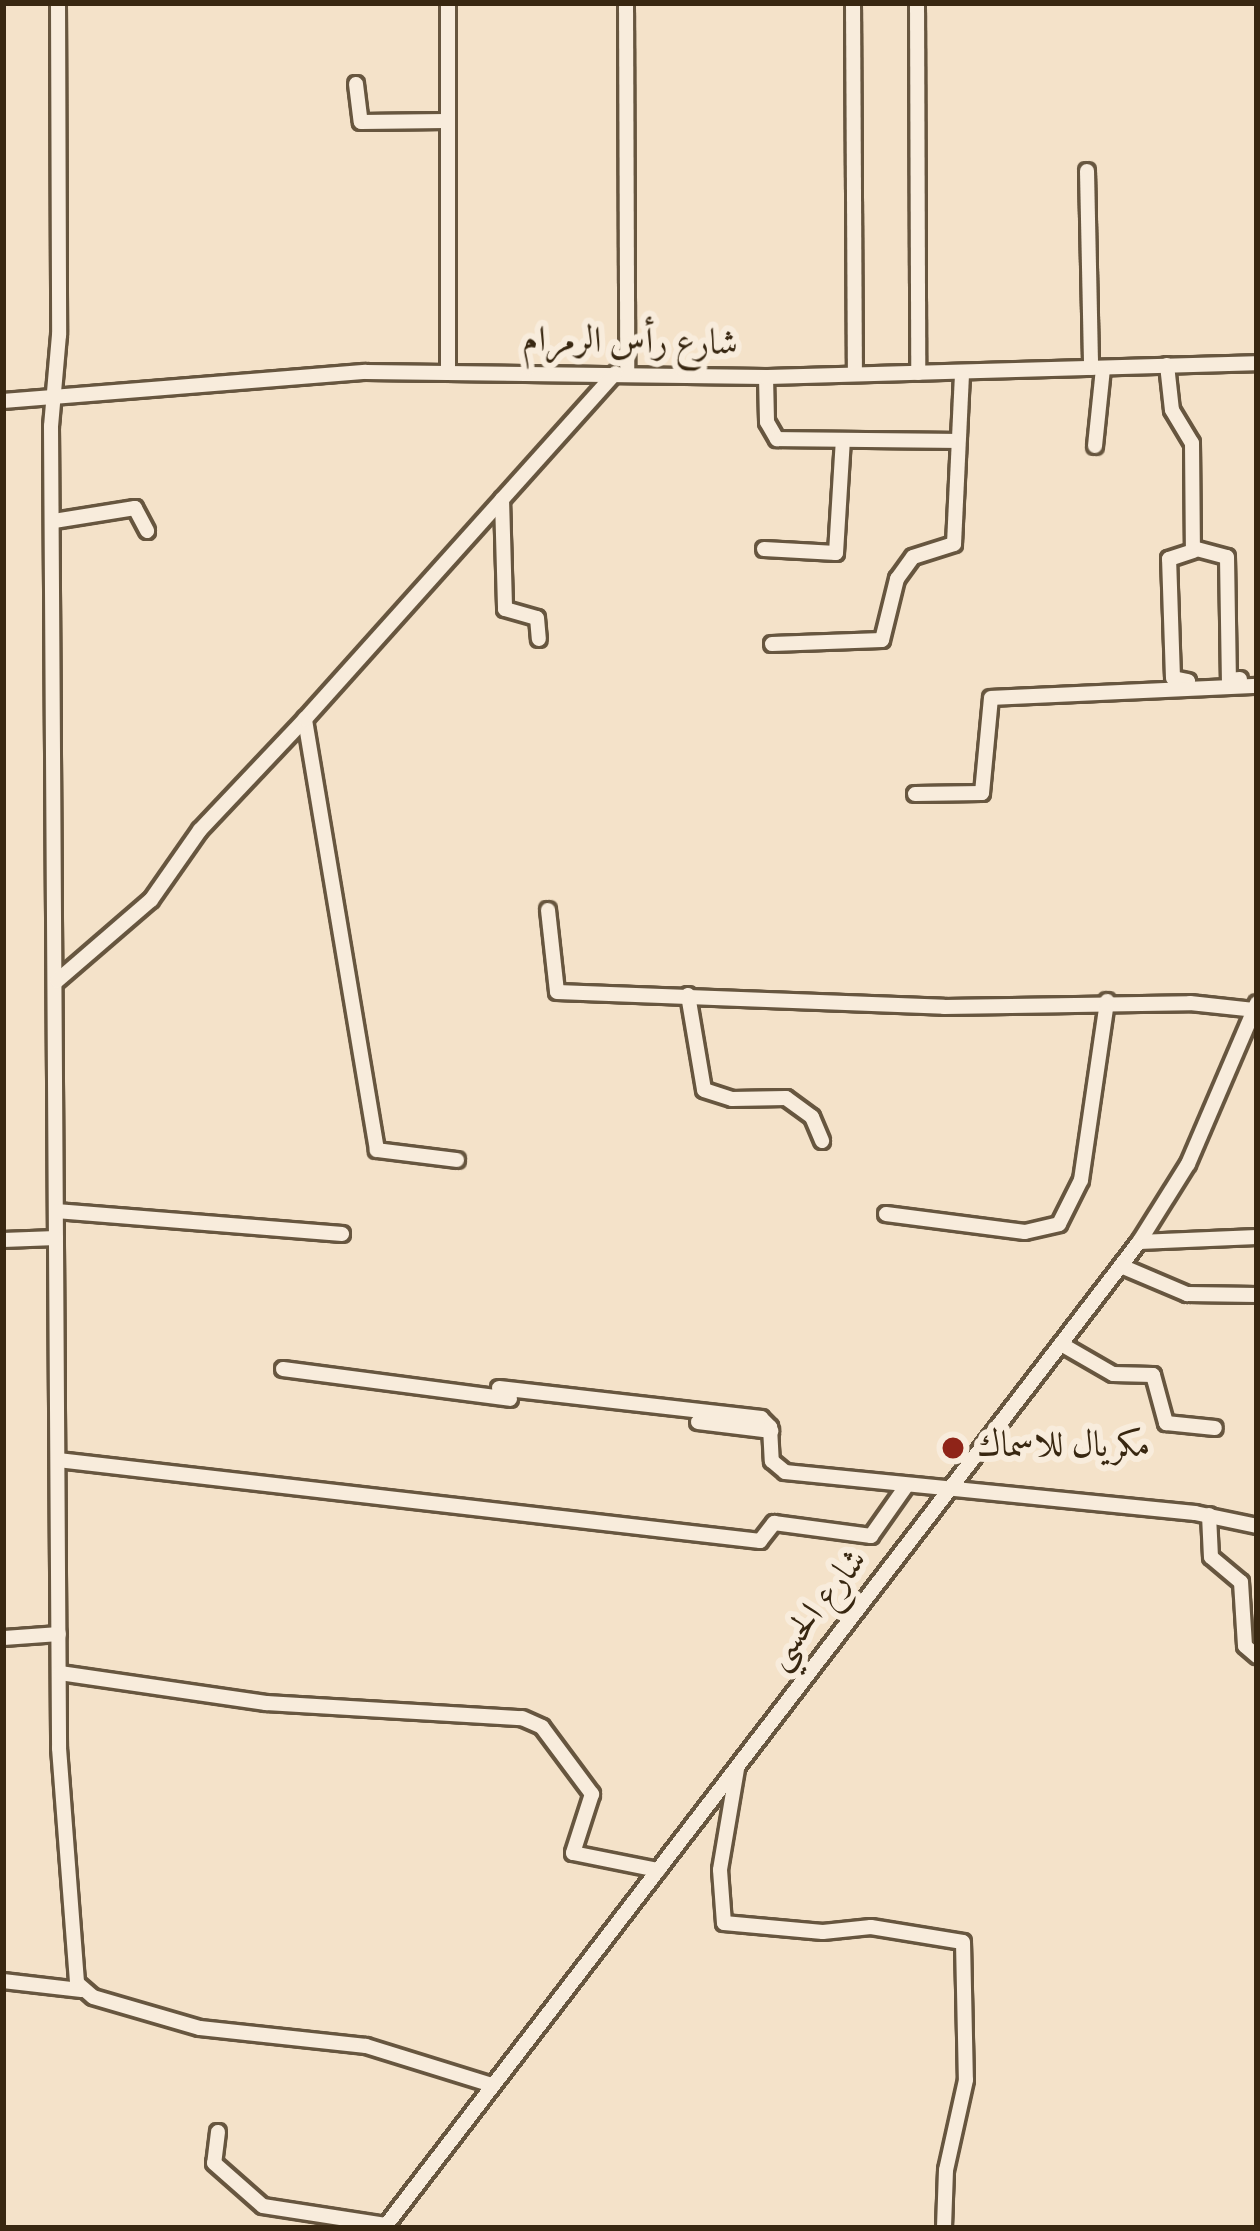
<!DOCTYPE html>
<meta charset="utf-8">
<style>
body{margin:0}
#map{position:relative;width:1260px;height:2231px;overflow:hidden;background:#f4e2c9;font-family:"Sorts Mill Goudy",Amiri,serif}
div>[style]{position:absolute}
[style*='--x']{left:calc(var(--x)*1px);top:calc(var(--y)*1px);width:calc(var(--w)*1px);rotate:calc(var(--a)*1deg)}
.roads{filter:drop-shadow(3px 0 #67563f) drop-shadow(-3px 0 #67563f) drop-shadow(0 3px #67563f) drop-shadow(0 -3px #67563f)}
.minor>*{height:14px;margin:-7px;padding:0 7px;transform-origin:7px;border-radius:7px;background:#f8ecdc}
.dots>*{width:33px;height:33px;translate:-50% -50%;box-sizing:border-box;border:6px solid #f8ecdc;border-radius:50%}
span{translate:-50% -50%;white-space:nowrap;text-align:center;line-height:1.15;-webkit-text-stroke:12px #f8ecdc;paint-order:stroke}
.street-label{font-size:36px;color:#382711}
.poi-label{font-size:36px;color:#382711}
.left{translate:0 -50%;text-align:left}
.frame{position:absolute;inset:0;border:6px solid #382711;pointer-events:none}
</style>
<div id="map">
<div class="roads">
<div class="minor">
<i style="--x:58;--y:3;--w:332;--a:89.8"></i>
<i style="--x:59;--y:335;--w:91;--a:95"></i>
<i style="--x:51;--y:426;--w:1322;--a:89.65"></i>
<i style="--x:59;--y:1748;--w:236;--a:85.6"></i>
<i style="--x:77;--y:1983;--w:21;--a:41"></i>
<i style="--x:93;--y:1997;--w:111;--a:16.2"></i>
<i style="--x:200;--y:2028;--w:167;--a:6.2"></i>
<i style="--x:366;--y:2046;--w:132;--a:17.2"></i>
<i style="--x:626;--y:3;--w:369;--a:89.8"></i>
<i style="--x:853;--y:3;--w:371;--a:89.7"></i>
<i style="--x:917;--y:3;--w:370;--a:89.8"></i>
<i style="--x:356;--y:84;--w:38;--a:83"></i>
<i style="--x:361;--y:122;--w:85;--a:-0.7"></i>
<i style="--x:1087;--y:171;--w:197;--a:88.8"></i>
<i style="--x:1167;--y:365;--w:45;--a:83.7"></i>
<i style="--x:1172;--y:410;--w:39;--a:59"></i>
<i style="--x:1192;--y:443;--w:105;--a:89.5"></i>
<i style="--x:1193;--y:548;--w:35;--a:15"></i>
<i style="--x:1227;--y:557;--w:123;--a:89.1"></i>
<i style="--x:1229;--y:680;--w:11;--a:-5"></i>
<i style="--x:448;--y:371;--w:368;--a:-90"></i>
<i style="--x:766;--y:377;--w:45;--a:88.7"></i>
<i style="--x:767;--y:422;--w:20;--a:60"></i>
<i style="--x:777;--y:439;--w:178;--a:0.6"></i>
<i style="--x:3;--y:401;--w:364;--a:-4.6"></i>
<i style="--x:366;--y:372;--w:400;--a:0.7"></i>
<i style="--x:766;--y:377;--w:491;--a:-1.6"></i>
<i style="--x:1095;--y:446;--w:78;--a:-84.1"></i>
<i style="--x:502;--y:499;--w:110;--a:88.4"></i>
<i style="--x:505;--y:609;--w:33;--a:16"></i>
<i style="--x:537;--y:618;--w:21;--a:85"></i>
<i style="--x:54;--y:521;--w:82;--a:-9.1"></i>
<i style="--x:135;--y:508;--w:26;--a:62"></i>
<i style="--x:764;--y:549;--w:72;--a:3.2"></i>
<i style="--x:836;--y:553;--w:113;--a:-86.5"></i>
<i style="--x:772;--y:644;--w:110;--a:-2.1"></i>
<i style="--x:882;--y:640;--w:63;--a:-76.2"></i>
<i style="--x:897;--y:579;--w:27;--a:-54"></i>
<i style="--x:913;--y:557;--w:43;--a:-17.6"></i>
<i style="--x:954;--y:544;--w:171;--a:-87.3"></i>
<i style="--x:1188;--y:681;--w:15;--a:-169"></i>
<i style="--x:1173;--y:678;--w:119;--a:-91.9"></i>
<i style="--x:1169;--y:559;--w:26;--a:-18"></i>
<i style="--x:915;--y:794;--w:67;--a:-0.9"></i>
<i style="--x:982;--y:793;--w:95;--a:-84.6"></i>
<i style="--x:991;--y:698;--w:266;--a:-2.6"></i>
<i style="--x:548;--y:910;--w:82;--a:83.7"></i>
<i style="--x:557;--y:992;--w:387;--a:2.2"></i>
<i style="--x:944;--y:1007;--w:246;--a:-0.9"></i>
<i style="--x:1190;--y:1003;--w:64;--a:6.2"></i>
<i style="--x:57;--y:981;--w:124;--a:-40.8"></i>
<i style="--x:151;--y:900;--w:85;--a:-55"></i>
<i style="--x:200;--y:830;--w:153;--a:-46.6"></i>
<i style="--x:688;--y:995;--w:96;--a:80.4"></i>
<i style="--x:704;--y:1090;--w:29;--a:18"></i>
<i style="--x:732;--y:1099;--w:54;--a:-1.1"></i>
<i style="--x:786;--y:1098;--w:32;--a:36"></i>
<i style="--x:812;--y:1117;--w:26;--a:67"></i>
<i style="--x:457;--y:1160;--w:81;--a:-172.9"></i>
<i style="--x:377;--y:1150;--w:437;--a:-99.5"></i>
<i style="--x:305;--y:719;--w:465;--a:-48.1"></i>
<i style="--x:56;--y:1211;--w:287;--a:4.6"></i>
<i style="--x:886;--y:1214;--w:140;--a:7.4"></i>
<i style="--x:1025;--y:1232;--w:35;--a:-13"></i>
<i style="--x:1059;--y:1224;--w:49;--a:-63.4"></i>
<i style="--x:1081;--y:1180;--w:181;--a:-81.7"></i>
<i style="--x:3;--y:1240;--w:53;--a:-2.2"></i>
<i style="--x:1139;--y:1242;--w:118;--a:-2.4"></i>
<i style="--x:1121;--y:1266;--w:72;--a:23"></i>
<i style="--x:1187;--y:1294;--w:70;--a:0.8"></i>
<i style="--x:1061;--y:1344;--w:60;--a:30"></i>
<i style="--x:1113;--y:1374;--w:40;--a:1.4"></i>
<i style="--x:1153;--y:1375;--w:50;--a:74.8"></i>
<i style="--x:1166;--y:1423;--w:49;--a:5.8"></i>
<i style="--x:283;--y:1369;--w:229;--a:7.5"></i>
<i style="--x:499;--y:1388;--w:264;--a:6.5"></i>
<i style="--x:761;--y:1418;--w:13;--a:45"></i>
<i style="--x:770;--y:1427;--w:34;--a:87"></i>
<i style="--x:772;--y:1461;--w:17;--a:40"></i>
<i style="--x:785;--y:1472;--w:412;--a:5.7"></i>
<i style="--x:1195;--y:1513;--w:63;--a:11.8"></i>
<i style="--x:698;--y:1422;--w:74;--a:7"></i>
<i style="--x:58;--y:1460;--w:707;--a:6.58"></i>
<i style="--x:760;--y:1541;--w:23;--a:-52"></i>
<i style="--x:774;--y:1523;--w:98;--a:7.6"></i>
<i style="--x:871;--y:1536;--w:62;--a:-54.8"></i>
<i style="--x:1209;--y:1515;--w:42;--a:87.3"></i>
<i style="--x:1211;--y:1557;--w:39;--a:40"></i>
<i style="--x:1241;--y:1582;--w:64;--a:86.4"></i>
<i style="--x:1245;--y:1646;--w:16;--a:40"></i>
<i style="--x:3;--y:1638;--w:56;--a:-4.1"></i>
<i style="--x:60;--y:1673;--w:208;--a:8.3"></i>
<i style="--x:266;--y:1703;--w:256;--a:3.4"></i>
<i style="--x:522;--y:1718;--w:22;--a:24"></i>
<i style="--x:542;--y:1727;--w:84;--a:53.3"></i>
<i style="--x:592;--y:1794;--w:62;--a:107.9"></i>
<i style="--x:573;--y:1853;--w:87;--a:11.3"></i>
<i style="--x:737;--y:1769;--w:102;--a:99.6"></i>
<i style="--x:720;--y:1870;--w:53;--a:85.7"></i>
<i style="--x:724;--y:1923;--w:99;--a:5.2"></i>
<i style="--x:823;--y:1932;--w:48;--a:-5.9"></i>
<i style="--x:871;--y:1927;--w:93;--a:9.3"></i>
<i style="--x:963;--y:1942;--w:138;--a:88.8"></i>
<i style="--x:966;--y:2080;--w:92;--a:102.5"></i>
<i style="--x:946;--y:2170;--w:58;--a:92"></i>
<i style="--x:3;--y:1981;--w:79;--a:6.6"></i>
<i style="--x:218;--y:2132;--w:31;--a:97"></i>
<i style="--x:214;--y:2163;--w:65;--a:41.3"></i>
<i style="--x:263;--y:2206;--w:124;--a:8.8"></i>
<i style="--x:384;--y:2228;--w:1242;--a:-52.56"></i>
<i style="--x:1139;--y:1242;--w:92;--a:-57.9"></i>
<i style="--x:1188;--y:1164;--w:175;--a:-66.8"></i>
</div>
</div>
<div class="dots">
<i style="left:953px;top:1448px;background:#8f2418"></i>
</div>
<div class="street-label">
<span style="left:630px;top:344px;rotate:1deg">شارع رأس الرمرام</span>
<span style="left:818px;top:1610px;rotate:-52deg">شارع الحسي</span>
</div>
<div class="poi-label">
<span class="left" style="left:977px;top:1448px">مكريال للاسماك</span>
</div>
<div class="frame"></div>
</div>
